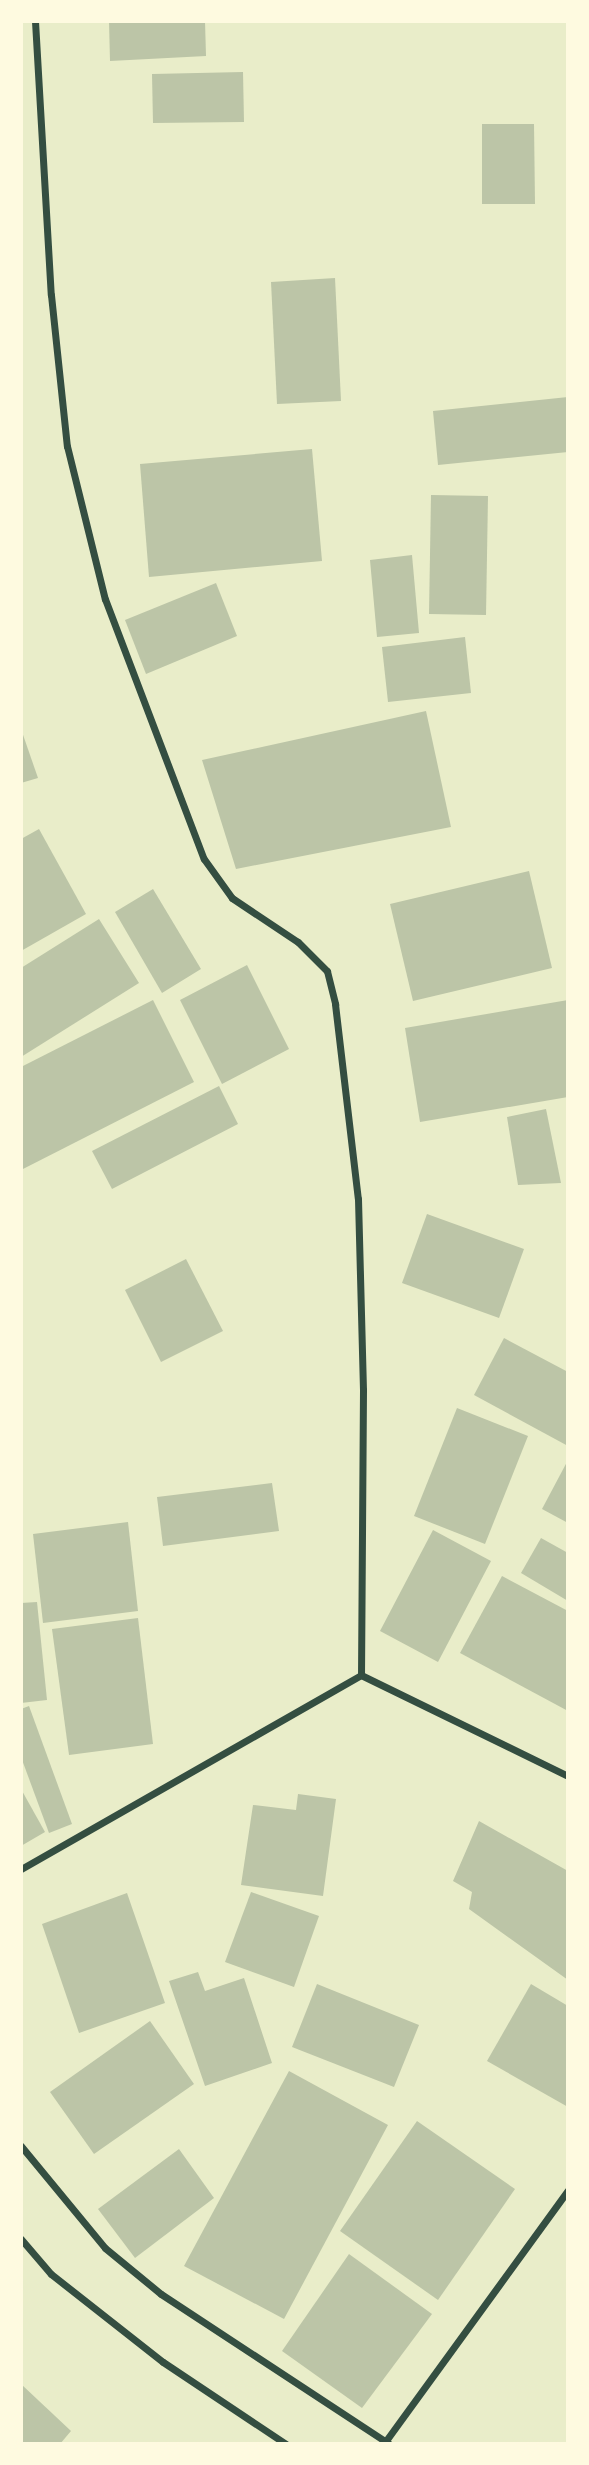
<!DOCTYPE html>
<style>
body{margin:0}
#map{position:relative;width:589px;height:2465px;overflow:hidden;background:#e9edc9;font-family:"IBM Plex Sans",sans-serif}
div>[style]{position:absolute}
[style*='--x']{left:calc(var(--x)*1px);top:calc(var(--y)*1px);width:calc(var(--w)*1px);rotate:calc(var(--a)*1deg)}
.building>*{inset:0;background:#bcc5a7}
.minor>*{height:7px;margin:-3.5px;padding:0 3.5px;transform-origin:3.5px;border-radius:3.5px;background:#344e41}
span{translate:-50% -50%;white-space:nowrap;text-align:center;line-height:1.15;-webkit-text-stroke:7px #fefae0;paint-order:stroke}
.frame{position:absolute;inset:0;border:23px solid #fefae0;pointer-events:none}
</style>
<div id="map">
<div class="building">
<i style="clip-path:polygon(109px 21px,205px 21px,206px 56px,110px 61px)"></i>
<i style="clip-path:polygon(243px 72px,244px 122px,153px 123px,152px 74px)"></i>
<i style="clip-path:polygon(482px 124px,534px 124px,535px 204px,482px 204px)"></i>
<i style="clip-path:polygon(335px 278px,341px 401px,277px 404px,271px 282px)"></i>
<i style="clip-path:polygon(568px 397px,568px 452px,438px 465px,433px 411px)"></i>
<i style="clip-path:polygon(312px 449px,322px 561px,149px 577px,140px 464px)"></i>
<i style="clip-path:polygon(431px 495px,488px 496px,486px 615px,429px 614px)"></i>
<i style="clip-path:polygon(412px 555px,419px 633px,377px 637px,370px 560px)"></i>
<i style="clip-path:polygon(216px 583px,237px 636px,146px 674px,125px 620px)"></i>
<i style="clip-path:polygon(465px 637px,471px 693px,388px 702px,382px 647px)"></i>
<i style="clip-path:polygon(426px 711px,451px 827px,236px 869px,202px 760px)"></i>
<i style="clip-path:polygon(21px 729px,38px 778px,21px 783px)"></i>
<i style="clip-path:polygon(39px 829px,86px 914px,21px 951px,21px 839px)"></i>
<i style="clip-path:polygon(529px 871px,552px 968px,413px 1001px,390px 904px)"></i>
<i style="clip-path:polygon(153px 889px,201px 969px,162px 993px,115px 912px)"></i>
<i style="clip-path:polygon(99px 919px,139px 983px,21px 1057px,21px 968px)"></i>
<i style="clip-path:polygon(247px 965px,289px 1049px,222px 1084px,180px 1000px)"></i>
<i style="clip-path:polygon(153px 1000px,194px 1082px,21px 1170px,21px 1067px)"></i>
<i style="clip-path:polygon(568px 1000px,568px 1097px,420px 1122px,405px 1028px)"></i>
<i style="clip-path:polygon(219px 1086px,238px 1124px,112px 1189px,92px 1151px)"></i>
<i style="clip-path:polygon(546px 1109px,561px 1183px,518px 1185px,507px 1117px)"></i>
<i style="clip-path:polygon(427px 1214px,524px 1249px,499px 1318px,402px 1283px)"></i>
<i style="clip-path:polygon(186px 1259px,223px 1331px,161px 1362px,125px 1290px)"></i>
<i style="clip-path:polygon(504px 1338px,568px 1372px,568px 1446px,474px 1395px)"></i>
<i style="clip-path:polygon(457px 1408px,528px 1436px,485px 1544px,414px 1516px)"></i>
<i style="clip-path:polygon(568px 1460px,568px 1523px,542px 1509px)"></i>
<i style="clip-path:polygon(272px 1483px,279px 1531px,163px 1546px,157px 1497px)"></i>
<i style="clip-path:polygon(128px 1522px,138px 1611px,43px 1623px,33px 1534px)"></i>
<i style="clip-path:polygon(433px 1530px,491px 1561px,438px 1662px,380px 1631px)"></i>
<i style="clip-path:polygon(541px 1538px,568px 1553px,568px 1601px,521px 1573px)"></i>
<i style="clip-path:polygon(502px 1576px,568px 1611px,568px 1711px,460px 1653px)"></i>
<i style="clip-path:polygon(37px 1602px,47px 1700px,21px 1703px,21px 1603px)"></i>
<i style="clip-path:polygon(138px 1618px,153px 1744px,69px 1755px,52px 1629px)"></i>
<i style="clip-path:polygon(29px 1706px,72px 1824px,49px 1833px,21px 1757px,21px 1709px)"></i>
<i style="clip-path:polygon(21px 1789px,45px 1832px,21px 1846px)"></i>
<i style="clip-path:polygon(298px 1794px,336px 1799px,323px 1896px,241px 1885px,253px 1805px,296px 1810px)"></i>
<i style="clip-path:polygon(479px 1821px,568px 1871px,568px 1980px,469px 1909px,472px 1892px,453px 1881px)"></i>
<i style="clip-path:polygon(251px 1892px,319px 1916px,294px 1987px,225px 1962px)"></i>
<i style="clip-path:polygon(127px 1893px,165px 2003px,79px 2033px,42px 1924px)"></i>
<i style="clip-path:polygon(198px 1972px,205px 1991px,244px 1978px,272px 2063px,205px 2086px,169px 1981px)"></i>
<i style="clip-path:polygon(317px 1984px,419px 2025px,394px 2087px,292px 2047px)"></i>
<i style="clip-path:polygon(531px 1984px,568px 2006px,568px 2107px,487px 2061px)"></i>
<i style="clip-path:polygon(150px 2021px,194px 2084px,94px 2154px,50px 2092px)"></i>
<i style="clip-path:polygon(289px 2071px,388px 2125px,284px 2319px,184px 2266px)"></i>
<i style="clip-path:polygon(417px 2121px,515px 2189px,438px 2300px,340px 2231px)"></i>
<i style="clip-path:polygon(179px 2149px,214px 2198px,135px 2258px,98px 2209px)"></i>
<i style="clip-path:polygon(349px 2254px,432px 2314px,362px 2408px,282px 2351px)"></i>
<i style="clip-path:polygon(21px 2384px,71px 2431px,60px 2444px,21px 2444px)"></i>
</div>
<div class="minor">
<i style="--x:35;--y:21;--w:274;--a:86.7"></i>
<i style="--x:51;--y:295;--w:152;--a:84"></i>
<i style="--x:67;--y:446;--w:158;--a:76.1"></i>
<i style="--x:105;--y:599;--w:278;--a:69.2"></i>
<i style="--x:204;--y:859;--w:48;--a:54.3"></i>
<i style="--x:232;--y:898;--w:79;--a:33.7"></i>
<i style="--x:298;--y:942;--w:41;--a:45"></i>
<i style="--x:327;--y:971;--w:34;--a:76"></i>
<i style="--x:335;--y:1004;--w:196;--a:83.3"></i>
<i style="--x:358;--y:1199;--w:191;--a:88.5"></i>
<i style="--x:363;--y:1390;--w:285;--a:90.4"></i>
<i style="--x:361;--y:1675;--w:230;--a:26"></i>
<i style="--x:21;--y:1869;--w:391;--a:-29.7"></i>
<i style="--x:21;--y:2146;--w:132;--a:50.5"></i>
<i style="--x:105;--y:2248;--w:72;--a:39.4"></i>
<i style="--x:161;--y:2294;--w:273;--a:33.3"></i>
<i style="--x:21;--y:2239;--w:46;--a:49.4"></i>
<i style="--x:51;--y:2274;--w:142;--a:38.2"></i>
<i style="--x:163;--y:2362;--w:148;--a:33.7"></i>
<i style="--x:385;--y:2442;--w:311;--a:-54"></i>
</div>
<div class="frame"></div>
</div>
